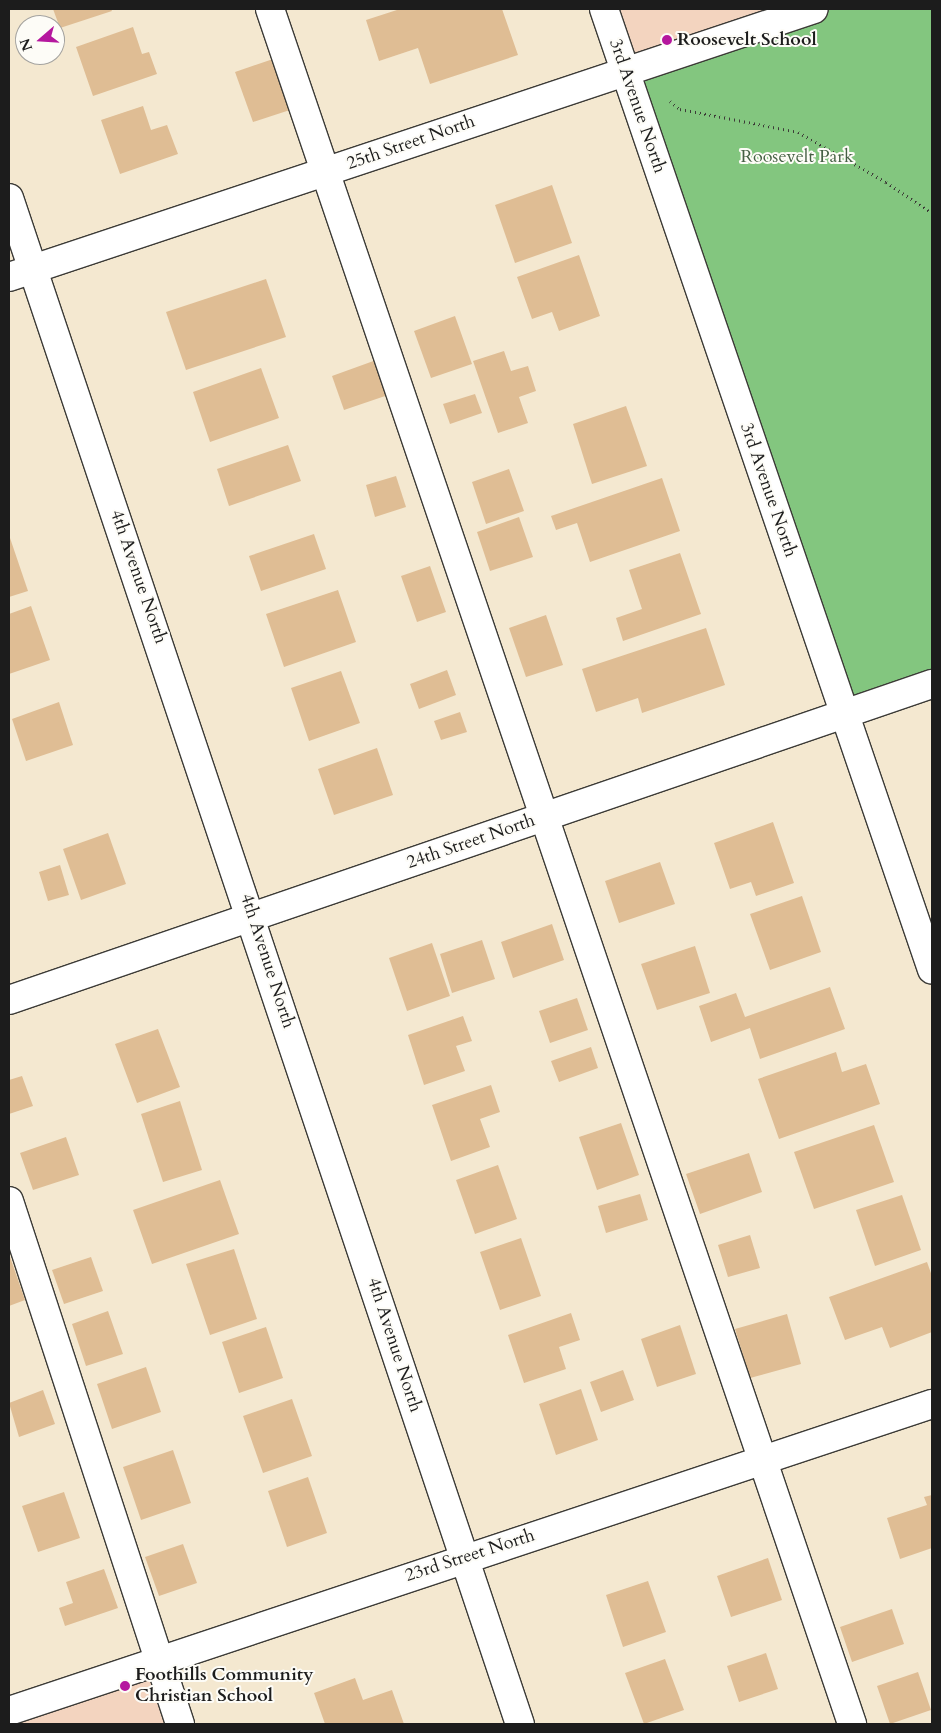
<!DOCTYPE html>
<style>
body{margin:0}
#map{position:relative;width:941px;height:1733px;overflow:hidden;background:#f4e8d0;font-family:Cardo,serif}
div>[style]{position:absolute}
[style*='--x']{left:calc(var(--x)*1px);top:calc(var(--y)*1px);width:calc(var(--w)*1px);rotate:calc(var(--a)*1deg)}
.built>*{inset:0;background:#f3d4bf}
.green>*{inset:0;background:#83c67f}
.building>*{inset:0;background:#dfbd94}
.path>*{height:3px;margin-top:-1.5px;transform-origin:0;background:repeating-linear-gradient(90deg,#3c3b37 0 1px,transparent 0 5px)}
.roads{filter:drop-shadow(1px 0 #3c3b37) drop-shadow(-1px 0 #3c3b37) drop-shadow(0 1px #3c3b37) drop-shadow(0 -1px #3c3b37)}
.minor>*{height:28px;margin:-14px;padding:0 14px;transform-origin:14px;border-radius:14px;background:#fff}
.dots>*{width:14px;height:14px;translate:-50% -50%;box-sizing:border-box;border:2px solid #fdfcf7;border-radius:50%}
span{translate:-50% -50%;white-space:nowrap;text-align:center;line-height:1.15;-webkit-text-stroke:4px #fdfcf7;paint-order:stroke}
.poi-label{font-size:18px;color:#1c1c1c;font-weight:700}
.left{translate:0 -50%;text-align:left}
.street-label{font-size:18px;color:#1c1c1c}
.park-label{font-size:18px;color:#456044}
.frame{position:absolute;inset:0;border:10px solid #1c1c1c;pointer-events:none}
.north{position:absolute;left:15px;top:15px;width:50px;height:50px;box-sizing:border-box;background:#fdfcf7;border:1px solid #a3a29f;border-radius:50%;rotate:251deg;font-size:14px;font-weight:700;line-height:20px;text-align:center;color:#1c1c1c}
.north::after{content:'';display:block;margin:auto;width:18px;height:22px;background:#b5179e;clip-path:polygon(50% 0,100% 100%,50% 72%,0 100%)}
</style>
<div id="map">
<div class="built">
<i style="clip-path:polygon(604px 9px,814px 9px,625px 71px)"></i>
<i style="clip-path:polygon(159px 1660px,180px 1724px,9px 1724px)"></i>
</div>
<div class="green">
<i style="clip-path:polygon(814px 9px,932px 9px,932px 684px,844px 713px,625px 71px)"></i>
</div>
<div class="building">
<i style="clip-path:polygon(53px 9px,111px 9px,112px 11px,60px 28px)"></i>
<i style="clip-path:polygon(400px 9px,502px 9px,518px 55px,430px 84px,418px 48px,379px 61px,366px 20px)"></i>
<i style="clip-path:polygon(133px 27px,142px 54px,149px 52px,157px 74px,93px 96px,76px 47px)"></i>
<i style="clip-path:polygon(276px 58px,293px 109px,253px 122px,235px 72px)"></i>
<i style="clip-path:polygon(143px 106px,151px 130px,167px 125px,178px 154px,120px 174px,101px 120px)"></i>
<i style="clip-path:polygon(552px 185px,572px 243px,515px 263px,495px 205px)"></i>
<i style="clip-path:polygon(579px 255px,600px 316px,559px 331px,552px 312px,532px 319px,517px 277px)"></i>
<i style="clip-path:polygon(266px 279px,286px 337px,186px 370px,166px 312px)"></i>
<i style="clip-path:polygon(455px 316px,472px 364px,431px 378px,414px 331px)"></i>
<i style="clip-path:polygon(504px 351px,511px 371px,528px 366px,536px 391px,519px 397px,528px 423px,498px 433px,473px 361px)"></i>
<i style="clip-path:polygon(379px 359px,391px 394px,344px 410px,332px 376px)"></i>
<i style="clip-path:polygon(261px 368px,279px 418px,210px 442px,193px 392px)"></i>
<i style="clip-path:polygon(475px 394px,482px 413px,450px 424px,443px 404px)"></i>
<i style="clip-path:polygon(626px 406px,647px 466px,592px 484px,573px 424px)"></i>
<i style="clip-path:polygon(288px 445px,301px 481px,229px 506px,217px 469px)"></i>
<i style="clip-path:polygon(509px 469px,524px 511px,486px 524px,472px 482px)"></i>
<i style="clip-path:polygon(396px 476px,406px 507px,375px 517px,366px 485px)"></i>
<i style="clip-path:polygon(662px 478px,680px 531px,590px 562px,577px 523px,556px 530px,551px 516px)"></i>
<i style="clip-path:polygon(519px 517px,533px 557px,490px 571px,477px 532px)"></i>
<i style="clip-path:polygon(314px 534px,326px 569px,261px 591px,249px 556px)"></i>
<i style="clip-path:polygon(9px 535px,28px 591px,9px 597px)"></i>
<i style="clip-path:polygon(680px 553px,701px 614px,623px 641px,616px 618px,642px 609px,629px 570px)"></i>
<i style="clip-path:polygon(430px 566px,446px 612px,417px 622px,401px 576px)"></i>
<i style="clip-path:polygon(338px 590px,356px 642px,284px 667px,266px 614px)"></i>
<i style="clip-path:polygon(31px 606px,50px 660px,9px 674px,9px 614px)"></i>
<i style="clip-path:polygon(546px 615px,563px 665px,526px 677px,509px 628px)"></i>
<i style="clip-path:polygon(706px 628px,725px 685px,642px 713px,638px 698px,596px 712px,582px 669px)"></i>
<i style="clip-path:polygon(447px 670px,456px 695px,419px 709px,410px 684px)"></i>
<i style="clip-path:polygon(341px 671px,360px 723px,309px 741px,291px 688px)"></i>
<i style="clip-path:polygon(59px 702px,73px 745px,26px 761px,12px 719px)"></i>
<i style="clip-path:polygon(460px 712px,467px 732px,441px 740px,434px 721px)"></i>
<i style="clip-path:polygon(377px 748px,393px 795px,334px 815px,318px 769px)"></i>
<i style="clip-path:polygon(773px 822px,794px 883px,756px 896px,751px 882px,730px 889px,714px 843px)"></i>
<i style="clip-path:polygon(108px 833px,126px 884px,81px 900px,63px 849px)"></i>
<i style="clip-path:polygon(660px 862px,675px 904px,619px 923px,605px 881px)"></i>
<i style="clip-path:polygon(60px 865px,69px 895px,48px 901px,39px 872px)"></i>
<i style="clip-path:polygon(802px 896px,821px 952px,770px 970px,750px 914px)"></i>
<i style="clip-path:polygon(552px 924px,564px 960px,513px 978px,501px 942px)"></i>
<i style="clip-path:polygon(482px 940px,495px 979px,452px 993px,440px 954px)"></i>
<i style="clip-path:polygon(432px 943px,450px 996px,407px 1011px,389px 958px)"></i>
<i style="clip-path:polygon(695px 946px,710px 993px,657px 1010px,641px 964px)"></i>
<i style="clip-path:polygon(830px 987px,845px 1029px,760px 1059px,750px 1028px,711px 1042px,699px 1006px,736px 993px,745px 1017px)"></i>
<i style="clip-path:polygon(577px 998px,588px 1030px,550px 1043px,539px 1011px)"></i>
<i style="clip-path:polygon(463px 1016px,472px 1041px,456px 1046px,465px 1071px,424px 1085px,408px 1035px)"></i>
<i style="clip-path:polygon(158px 1029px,180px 1087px,137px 1103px,115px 1044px)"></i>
<i style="clip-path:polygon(591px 1047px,598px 1068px,559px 1082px,551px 1061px)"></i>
<i style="clip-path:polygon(836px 1052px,842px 1072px,866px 1064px,880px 1104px,779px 1139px,758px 1079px)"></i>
<i style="clip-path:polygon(22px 1076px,33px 1106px,9px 1114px,9px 1080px)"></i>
<i style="clip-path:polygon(491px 1085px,500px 1112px,480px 1119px,490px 1147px,451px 1161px,432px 1105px)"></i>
<i style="clip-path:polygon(180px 1101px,202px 1170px,163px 1182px,141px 1114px)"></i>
<i style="clip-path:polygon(621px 1123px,639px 1175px,597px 1190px,579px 1137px)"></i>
<i style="clip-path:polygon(874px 1125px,894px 1182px,814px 1209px,794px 1152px)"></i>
<i style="clip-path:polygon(66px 1137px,79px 1175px,33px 1190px,20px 1153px)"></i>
<i style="clip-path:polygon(749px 1153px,762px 1192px,700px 1214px,686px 1174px)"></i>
<i style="clip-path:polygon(498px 1165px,517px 1219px,475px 1234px,456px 1180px)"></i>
<i style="clip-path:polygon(220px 1180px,239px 1234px,152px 1264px,133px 1210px)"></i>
<i style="clip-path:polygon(640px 1194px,648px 1220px,606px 1233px,598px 1206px)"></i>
<i style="clip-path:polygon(902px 1195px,921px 1250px,875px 1266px,856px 1210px)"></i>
<i style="clip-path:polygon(750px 1235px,760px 1268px,728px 1277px,718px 1245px)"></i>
<i style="clip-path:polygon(521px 1238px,541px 1296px,500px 1310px,480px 1252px)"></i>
<i style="clip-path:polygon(234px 1249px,257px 1319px,210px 1335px,186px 1264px)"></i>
<i style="clip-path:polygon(9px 1254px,25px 1300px,9px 1306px)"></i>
<i style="clip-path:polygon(91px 1257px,103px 1291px,64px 1304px,52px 1270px)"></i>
<i style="clip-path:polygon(927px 1262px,932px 1276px,932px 1332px,890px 1348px,882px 1327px,845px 1340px,829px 1297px)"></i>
<i style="clip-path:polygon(108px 1311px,123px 1354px,86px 1366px,72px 1324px)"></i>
<i style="clip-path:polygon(571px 1313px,580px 1340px,559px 1347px,566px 1369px,524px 1383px,508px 1335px)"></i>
<i style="clip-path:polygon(787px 1314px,801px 1364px,750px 1378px,735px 1329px)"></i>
<i style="clip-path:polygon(680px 1325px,696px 1374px,657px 1387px,641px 1339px)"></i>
<i style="clip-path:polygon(266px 1327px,283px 1378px,239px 1393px,222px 1342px)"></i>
<i style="clip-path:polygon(146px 1367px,161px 1412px,112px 1429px,97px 1384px)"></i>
<i style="clip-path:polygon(623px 1370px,634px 1400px,601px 1412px,590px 1382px)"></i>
<i style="clip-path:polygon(581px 1389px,598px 1440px,556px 1455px,539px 1404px)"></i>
<i style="clip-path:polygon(43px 1390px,55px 1424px,19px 1437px,9px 1403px)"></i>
<i style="clip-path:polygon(292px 1399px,312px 1456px,263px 1473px,243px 1416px)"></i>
<i style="clip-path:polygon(173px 1450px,191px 1503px,141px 1520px,123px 1467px)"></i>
<i style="clip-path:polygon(308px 1477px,327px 1533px,287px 1547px,268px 1491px)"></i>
<i style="clip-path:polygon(64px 1492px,80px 1538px,38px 1552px,22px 1506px)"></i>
<i style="clip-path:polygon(932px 1495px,932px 1548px,900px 1559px,887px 1518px,927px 1505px,924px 1497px)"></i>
<i style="clip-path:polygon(183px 1544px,197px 1583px,159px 1596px,145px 1557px)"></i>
<i style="clip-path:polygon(768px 1558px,782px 1600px,731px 1617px,717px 1576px)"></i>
<i style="clip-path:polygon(104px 1569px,118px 1608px,65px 1626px,59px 1608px,73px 1603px,66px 1582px)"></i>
<i style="clip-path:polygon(648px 1581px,666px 1632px,623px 1647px,606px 1595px)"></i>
<i style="clip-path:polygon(892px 1609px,904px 1644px,852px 1662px,840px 1627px)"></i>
<i style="clip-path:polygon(766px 1653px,778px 1689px,739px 1702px,727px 1666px)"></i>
<i style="clip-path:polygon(665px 1659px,684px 1710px,644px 1724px,625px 1673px)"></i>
<i style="clip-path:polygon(918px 1672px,931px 1710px,890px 1724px,877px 1686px)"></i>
<i style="clip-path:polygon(355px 1678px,363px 1700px,392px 1690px,404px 1724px,325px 1724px,314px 1693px)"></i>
</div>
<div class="path">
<i style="--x:670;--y:101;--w:13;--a:39"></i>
<i style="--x:680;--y:109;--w:120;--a:11"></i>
<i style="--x:798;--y:132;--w:101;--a:29.6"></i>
<i style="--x:886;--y:182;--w:55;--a:34"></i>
</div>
<div class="roads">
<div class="minor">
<i style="--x:270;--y:9;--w:1811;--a:71.25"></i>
<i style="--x:604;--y:9;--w:1015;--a:71.15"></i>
<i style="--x:9;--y:198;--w:1609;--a:71.49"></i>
<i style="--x:9;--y:277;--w:848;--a:-18.41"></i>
<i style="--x:9;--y:1000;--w:976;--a:-18.9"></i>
<i style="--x:9;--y:1201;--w:550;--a:71.89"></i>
<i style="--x:9;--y:1711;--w:973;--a:-18.4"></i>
</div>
</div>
<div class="dots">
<i style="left:667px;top:40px;background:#b5179e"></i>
<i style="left:125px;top:1686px;background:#b5179e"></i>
</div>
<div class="poi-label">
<span class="left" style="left:677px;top:40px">Roosevelt School</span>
<span class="left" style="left:135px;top:1686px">Foothills Community<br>Christian School</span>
</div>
<div class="street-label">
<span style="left:637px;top:106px;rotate:71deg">3rd Avenue North</span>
<span style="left:411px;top:143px;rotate:-19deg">25th Street North</span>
<span style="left:768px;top:490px;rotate:71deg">3rd Avenue North</span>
<span style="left:138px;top:577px;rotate:71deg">4th Avenue North</span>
<span style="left:471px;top:842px;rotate:-19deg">24th Street North</span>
<span style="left:267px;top:961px;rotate:72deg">4th Avenue North</span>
<span style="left:394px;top:1345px;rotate:72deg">4th Avenue North</span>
<span style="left:470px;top:1556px;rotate:-18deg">23rd Street North</span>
</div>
<div class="park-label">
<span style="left:797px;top:157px">Roosevelt Park</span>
</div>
<div class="frame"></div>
<div class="north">N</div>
</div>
